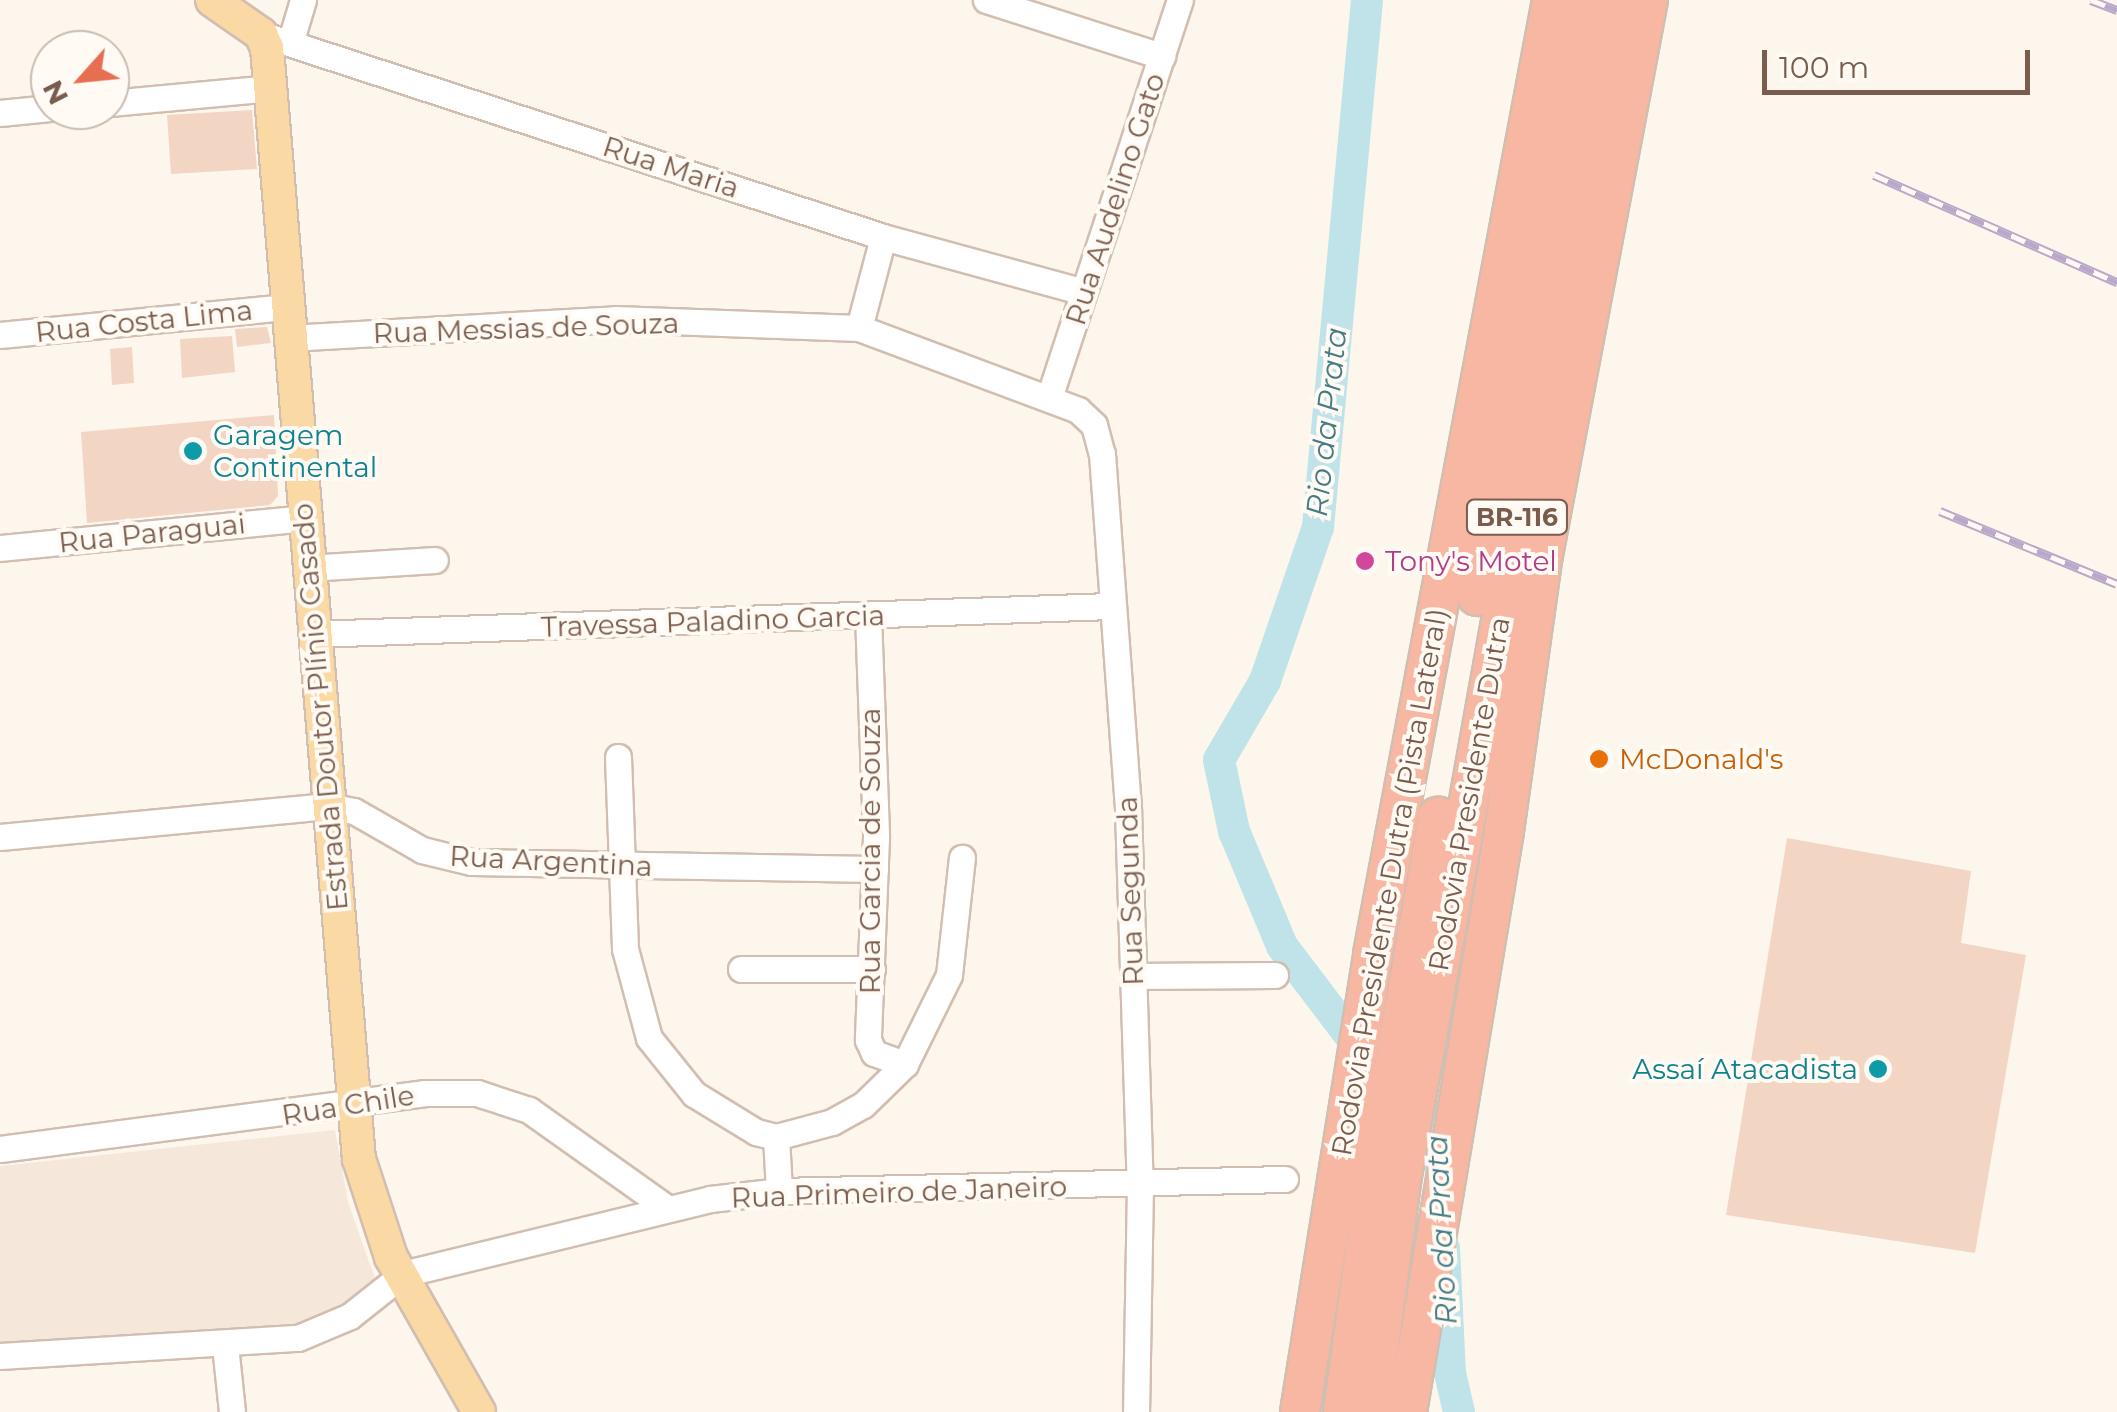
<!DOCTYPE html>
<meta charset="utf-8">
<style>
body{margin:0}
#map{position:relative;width:2117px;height:1412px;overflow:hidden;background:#fdf6ec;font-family:Montserrat,sans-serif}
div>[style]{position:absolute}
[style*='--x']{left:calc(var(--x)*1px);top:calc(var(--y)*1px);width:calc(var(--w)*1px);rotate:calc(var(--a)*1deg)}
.residential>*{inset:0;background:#f5e8da}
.river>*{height:32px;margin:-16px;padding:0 16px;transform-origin:16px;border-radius:16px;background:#bfe3e8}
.building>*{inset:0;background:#f3d5c3}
.roads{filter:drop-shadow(2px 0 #d1beb0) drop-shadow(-2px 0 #d1beb0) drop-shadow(0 2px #d1beb0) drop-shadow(0 -2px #d1beb0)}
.minor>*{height:25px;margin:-12.5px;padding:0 12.5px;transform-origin:12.5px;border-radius:12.5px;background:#fff}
.major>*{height:32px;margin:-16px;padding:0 16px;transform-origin:16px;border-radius:16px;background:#fbd9a5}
.highway>*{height:38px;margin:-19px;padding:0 19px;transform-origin:19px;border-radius:19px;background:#f7b7a3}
.rail>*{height:9px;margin-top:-4.5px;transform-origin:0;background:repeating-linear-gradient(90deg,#fffaf3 0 15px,#b9a8c9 0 30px);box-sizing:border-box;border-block:2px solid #b9a8c9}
.dots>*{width:28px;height:28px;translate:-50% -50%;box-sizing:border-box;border:5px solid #fffaf3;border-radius:50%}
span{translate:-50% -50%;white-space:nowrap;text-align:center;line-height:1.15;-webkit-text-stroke:8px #fffaf3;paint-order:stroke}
.shield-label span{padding:2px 8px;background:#fffaf3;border:2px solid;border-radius:8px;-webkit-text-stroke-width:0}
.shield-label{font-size:25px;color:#7a5c4d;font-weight:700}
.street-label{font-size:28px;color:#7a5c4d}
.culture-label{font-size:28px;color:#0d838f}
.left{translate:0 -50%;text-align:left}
.right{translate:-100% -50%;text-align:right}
.hotel-label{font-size:28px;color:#b23c85}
.food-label{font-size:28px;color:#c56008}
.water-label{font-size:30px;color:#437c86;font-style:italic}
.north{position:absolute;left:30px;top:30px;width:100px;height:100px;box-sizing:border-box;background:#fffaf3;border:2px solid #cabbb1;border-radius:50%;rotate:243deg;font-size:28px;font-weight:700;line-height:40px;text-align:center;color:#7a5c4d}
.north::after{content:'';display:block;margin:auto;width:35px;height:45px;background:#e76f51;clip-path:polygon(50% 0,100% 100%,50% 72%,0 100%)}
.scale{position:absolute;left:1762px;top:50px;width:268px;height:45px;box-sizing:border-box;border:5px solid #7a5c4d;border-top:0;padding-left:12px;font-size:30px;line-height:35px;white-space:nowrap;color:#7a5c4d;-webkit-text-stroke:8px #fffaf3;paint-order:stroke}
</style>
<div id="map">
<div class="residential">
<i style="clip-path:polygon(335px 1130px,348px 1202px,378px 1287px,304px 1334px,0 1350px,0 1166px)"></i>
</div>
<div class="river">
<i style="--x:1367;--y:0;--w:529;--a:95.31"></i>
<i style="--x:1318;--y:527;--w:163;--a:109"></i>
<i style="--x:1265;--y:681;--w:91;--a:120.2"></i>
<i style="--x:1219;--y:760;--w:73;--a:78.1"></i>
<i style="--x:1234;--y:831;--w:125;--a:67.3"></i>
<i style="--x:1282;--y:946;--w:119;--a:52.8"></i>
<i style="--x:1354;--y:1041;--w:117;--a:44.3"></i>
<i style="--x:1438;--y:1123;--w:41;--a:87.2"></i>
<i style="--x:1444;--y:1248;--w:125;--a:87.3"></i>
<i style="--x:1450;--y:1373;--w:40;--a:77"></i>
</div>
<div class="building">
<i style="clip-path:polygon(252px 110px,257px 169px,171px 174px,167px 115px)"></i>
<i style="clip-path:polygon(267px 327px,271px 343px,237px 347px,235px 329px)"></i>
<i style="clip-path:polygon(232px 336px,235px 372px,182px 378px,180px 339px)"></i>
<i style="clip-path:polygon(132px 347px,134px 383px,112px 385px,110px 349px)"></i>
<i style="clip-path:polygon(274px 415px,278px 496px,270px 505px,87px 523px,81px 432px)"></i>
<i style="clip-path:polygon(1787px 838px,1971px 871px,1961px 943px,2026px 955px,1975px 1253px,1726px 1215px)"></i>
</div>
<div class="roads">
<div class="minor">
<i style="--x:986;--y:0;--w:185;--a:17.7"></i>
<i style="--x:261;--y:34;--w:654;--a:18.07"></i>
<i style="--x:883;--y:237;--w:208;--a:15.3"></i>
<i style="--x:291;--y:40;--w:42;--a:-73.3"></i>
<i style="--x:110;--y:103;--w:162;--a:-5.3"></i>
<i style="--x:0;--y:113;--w:50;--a:-5.7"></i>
<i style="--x:859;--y:328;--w:94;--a:-75.2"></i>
<i style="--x:0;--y:335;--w:288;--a:-5.6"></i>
<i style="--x:289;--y:338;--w:327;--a:-3.3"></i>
<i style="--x:615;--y:319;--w:244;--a:2.1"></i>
<i style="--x:859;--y:328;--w:234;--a:20.5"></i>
<i style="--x:1078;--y:410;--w:22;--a:43"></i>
<i style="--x:1094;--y:425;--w:30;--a:75"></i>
<i style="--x:1102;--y:454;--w:357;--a:85.8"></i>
<i style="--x:1128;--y:810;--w:375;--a:88.2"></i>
<i style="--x:1140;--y:1185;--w:227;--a:91"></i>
<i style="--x:1049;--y:398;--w:419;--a:-71.8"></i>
<i style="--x:0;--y:548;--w:305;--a:-5.6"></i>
<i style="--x:308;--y:568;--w:127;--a:-3.6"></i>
<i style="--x:868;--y:615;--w:222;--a:87.9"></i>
<i style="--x:876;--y:837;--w:203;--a:92.3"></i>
<i style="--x:868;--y:1040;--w:14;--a:65"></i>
<i style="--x:874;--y:1053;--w:33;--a:20"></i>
<i style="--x:313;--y:634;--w:799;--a:-2.01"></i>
<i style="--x:618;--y:757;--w:192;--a:87.9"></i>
<i style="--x:625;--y:949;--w:92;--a:74.9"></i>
<i style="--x:649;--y:1038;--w:72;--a:51.2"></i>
<i style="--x:694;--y:1094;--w:73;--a:31.5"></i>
<i style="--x:756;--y:1132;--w:21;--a:14"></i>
<i style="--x:776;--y:1137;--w:58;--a:-15"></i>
<i style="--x:832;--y:1122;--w:35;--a:-29"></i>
<i style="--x:863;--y:1105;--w:59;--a:-44.3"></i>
<i style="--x:905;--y:1064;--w:99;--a:-63.7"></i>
<i style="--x:949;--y:975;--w:118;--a:-83.7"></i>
<i style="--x:0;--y:837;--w:329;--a:-5.4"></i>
<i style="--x:328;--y:806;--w:26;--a:11"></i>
<i style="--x:354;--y:811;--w:78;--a:29.8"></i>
<i style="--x:422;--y:850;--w:50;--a:13.8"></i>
<i style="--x:471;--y:862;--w:404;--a:1"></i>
<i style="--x:741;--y:969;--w:131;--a:0"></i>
<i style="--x:1133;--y:976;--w:142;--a:-0.4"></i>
<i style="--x:776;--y:1137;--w:54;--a:86.8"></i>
<i style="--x:0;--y:1149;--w:429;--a:-7.5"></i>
<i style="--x:425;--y:1093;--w:52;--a:0"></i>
<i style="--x:477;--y:1093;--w:55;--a:18.1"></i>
<i style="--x:529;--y:1110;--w:166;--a:35.4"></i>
<i style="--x:225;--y:1345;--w:67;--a:84"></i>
<i style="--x:0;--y:1356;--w:299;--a:-3.5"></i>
<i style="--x:298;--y:1338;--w:56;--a:-22.9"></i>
<i style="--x:350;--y:1316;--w:68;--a:-38.4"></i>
<i style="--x:403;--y:1274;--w:316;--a:-13.7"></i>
<i style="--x:710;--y:1199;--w:69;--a:-6.6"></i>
<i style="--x:779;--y:1191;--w:506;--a:-1.36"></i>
</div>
<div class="major">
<i style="--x:212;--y:0;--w:60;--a:34.8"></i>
<i style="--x:261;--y:34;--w:15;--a:67"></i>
<i style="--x:267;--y:48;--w:1115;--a:85.27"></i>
<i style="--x:359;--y:1159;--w:103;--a:71.9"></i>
<i style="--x:391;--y:1257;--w:178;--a:60.4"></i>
</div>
<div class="highway">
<i style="--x:1477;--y:596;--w:605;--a:-80.01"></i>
<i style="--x:1300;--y:1412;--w:464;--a:-80.9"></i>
<i style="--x:1373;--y:954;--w:971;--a:-79.37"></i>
<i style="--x:1343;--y:1412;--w:240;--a:-82.3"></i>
<i style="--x:1375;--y:1174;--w:363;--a:-80"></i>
<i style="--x:1370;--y:1412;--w:238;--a:-82.3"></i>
<i style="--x:1402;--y:1176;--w:1195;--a:-79.88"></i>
<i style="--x:1407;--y:1412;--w:589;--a:-80.52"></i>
<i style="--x:1504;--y:831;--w:279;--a:-82"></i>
<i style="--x:1543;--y:555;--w:565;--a:-79.29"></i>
</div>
</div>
<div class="rail">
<i style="--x:2091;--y:0;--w:28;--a:21"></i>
<i style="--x:1874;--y:175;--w:266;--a:23.8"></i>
<i style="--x:1940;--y:511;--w:191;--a:22.4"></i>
</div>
<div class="dots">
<i style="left:193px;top:451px;background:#0f9aa8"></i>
<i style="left:1365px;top:561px;background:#d1479c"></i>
<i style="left:1599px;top:759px;background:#e8710a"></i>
<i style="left:1878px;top:1069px;background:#0f9aa8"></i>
</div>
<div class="shield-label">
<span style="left:1517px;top:517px">BR-116</span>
</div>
<div class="street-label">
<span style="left:671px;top:167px;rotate:18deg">Rua Maria</span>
<span style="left:1115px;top:199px;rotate:-72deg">Rua Audelino Gato</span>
<span style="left:144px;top:321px;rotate:-6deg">Rua Costa Lima</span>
<span style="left:526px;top:328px;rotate:-2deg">Rua Messias de Souza</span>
<span style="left:152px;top:533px;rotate:-6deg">Rua Paraguai</span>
<span style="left:713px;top:621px;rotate:-2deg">Travessa Paladino Garcia</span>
<span style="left:320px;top:707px;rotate:-95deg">Estrada Doutor Plínio Casado</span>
<span style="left:1469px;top:794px;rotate:-80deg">Rodovia Presidente Dutra</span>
<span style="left:870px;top:851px;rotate:-90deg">Rua Garcia de Souza</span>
<span style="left:551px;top:861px;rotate:3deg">Rua Argentina</span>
<span style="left:1389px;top:882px;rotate:-80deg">Rodovia Presidente Dutra (Pista Lateral)</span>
<span style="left:1130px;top:891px;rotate:-92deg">Rua Segunda</span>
<span style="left:348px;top:1105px;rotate:-9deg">Rua Chile</span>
<span style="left:899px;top:1192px;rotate:-2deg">Rua Primeiro de Janeiro</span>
</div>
<div class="culture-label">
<span class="left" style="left:213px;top:451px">Garagem<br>Continental</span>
<span class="right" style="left:1858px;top:1069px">Assaí Atacadista</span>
</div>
<div class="hotel-label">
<span class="left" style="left:1385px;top:561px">Tony's Motel</span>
</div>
<div class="food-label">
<span class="left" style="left:1619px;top:759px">McDonald's</span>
</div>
<div class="water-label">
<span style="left:1327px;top:422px;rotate:-84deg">Rio da Prata</span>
<span style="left:1442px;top:1230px;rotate:-93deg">Rio da Prata</span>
</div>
<div class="north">N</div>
<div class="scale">100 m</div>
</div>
